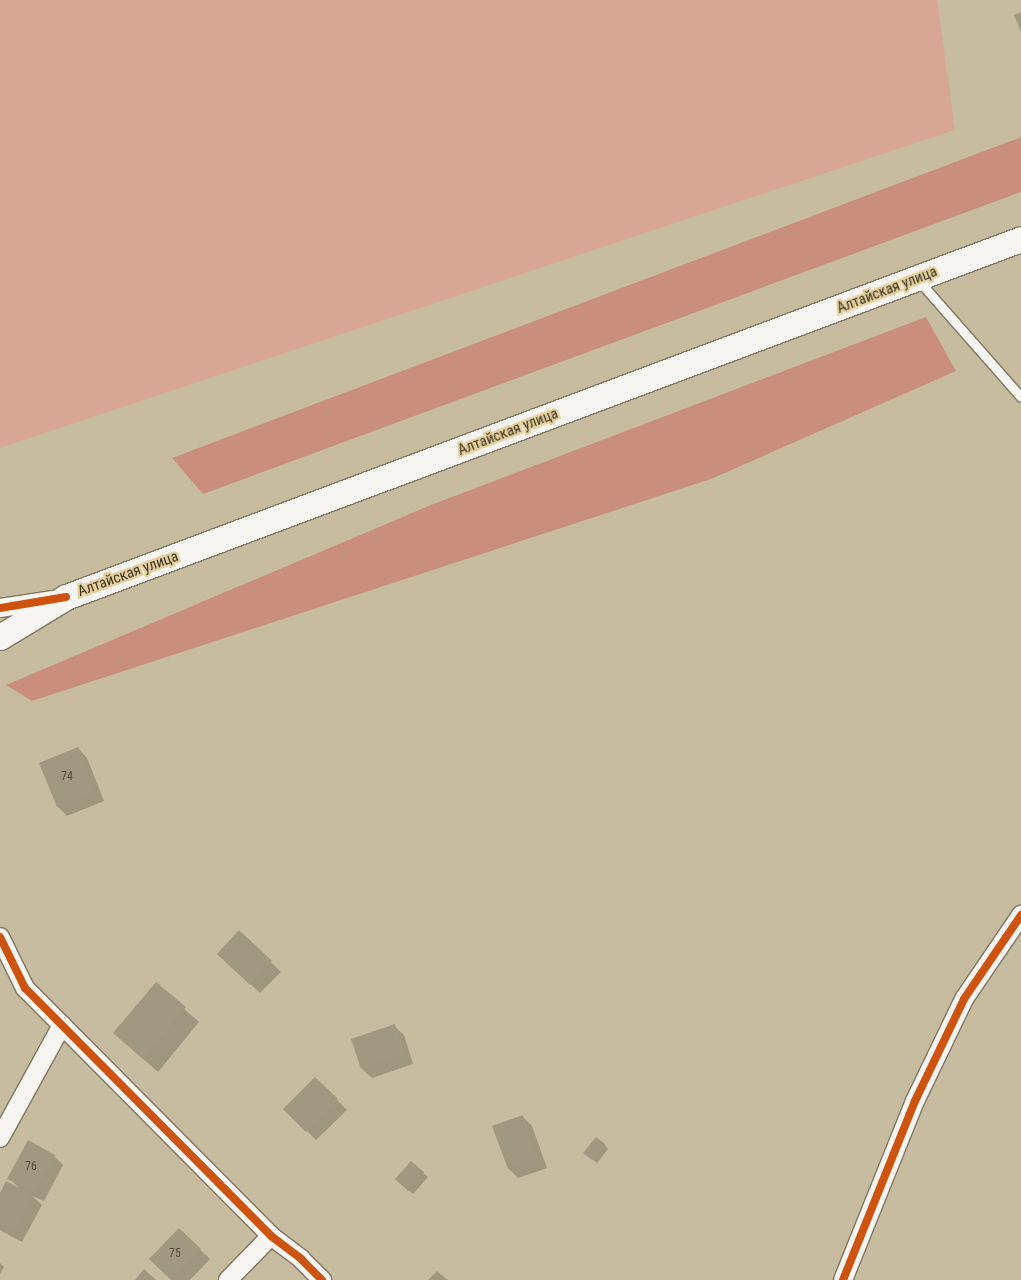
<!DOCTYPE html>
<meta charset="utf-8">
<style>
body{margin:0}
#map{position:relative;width:1021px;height:1280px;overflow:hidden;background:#c7bca0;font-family:"Roboto Condensed",sans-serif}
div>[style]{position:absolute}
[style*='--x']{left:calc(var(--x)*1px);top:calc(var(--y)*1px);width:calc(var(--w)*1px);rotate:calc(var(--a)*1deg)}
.green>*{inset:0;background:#d8a794}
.forest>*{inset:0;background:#ca8f7c}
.shadow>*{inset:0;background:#0003}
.building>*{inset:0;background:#a19882}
.roads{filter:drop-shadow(1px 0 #807761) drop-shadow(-1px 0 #807761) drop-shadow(0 1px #807761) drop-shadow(0 -1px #807761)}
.service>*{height:9px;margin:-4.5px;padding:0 4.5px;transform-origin:4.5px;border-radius:4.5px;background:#f7f5f1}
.minor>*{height:18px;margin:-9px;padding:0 9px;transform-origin:9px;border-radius:9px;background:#f7f5f1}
.secondary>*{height:25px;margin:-12.5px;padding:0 12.5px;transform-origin:12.5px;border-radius:12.5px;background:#f7f5f1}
.cycleway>*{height:8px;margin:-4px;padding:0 4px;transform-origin:4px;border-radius:4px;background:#ce530f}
span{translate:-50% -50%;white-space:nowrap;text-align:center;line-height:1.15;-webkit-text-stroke:4.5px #e4cf9d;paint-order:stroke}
.number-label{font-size:12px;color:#554d38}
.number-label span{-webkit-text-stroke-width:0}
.street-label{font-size:15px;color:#3c341f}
</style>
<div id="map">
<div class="green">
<i style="clip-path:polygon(0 0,937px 0,955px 130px,0 448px)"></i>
</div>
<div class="forest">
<i style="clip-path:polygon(1021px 137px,1021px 192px,203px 494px,172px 458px)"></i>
<i style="clip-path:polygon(926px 317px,956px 371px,711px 479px,32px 701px,6px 685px,431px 505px)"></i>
</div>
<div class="shadow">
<i style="clip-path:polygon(78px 748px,87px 758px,104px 801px,67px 816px,58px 807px)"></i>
<i style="clip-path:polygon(239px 932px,281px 972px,260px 993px,228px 963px)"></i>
<i style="clip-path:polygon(156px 984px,199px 1022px,158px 1072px,114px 1033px)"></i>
<i style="clip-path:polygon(394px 1026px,404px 1035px,413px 1064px,372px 1078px,362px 1069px)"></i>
<i style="clip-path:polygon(315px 1078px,347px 1110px,316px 1140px,285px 1109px)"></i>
<i style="clip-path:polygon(523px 1117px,532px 1126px,547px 1168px,518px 1178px,509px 1169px)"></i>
<i style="clip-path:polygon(604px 1144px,608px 1149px,597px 1163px,589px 1157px)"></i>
<i style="clip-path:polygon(54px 1156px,63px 1165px,44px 1201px,32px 1196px,42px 1205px,22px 1242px,0 1230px,0 1196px,19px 1188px,9px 1178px)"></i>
<i style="clip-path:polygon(411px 1163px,428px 1177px,413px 1194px,401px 1184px)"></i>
<i style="clip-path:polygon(179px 1230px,210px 1259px,190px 1280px,172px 1280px,151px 1259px)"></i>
<i style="clip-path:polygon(0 1263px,4px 1267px,0 1274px)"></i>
</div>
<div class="building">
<i style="clip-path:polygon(1021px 12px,1021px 32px,1014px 15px)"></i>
<i style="clip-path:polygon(78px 747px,96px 792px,57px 807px,39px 763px)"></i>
<i style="clip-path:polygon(239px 930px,272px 961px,250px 985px,217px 954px)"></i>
<i style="clip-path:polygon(156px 982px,186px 1007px,143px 1059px,113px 1033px)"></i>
<i style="clip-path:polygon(395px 1024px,405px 1055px,361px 1069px,351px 1039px)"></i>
<i style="clip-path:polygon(315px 1077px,338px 1099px,306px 1132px,283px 1109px)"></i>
<i style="clip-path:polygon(523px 1115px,538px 1158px,508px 1169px,492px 1126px)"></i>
<i style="clip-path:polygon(596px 1137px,605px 1144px,592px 1160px,583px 1153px)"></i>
<i style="clip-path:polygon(28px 1140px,55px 1155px,34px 1193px,7px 1179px)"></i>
<i style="clip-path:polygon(411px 1161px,424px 1172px,408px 1191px,395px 1179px)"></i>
<i style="clip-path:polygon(6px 1181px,33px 1195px,13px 1233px,0 1226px,0 1193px)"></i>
<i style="clip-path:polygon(179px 1228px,201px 1249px,171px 1280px,149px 1259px)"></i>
<i style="clip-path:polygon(144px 1269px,156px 1280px,135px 1280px)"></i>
<i style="clip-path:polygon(437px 1271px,448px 1280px,428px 1280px)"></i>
</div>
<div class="roads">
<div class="service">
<i style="--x:919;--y:281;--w:154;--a:48.7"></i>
</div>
<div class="minor">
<i style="--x:0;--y:608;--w:54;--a:-8.6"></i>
<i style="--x:0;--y:937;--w:57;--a:63.9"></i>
<i style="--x:25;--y:988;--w:349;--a:45.2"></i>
<i style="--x:271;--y:1236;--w:38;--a:37"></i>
<i style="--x:301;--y:1259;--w:30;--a:45"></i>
<i style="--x:0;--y:1138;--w:129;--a:-61.2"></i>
<i style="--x:228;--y:1280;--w:62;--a:-45.7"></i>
<i style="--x:843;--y:1280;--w:193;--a:-68.1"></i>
<i style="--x:915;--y:1101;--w:113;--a:-64.3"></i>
<i style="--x:964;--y:999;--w:102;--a:-55.8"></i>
</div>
<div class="secondary">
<i style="--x:0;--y:637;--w:77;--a:-31.2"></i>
<i style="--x:66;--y:597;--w:1020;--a:-20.55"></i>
</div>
</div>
<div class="cycleway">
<i style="--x:0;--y:608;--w:67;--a:-9.5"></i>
<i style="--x:0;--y:937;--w:57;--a:63.9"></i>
<i style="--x:25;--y:988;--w:349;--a:45.2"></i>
<i style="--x:271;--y:1236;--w:38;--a:37"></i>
<i style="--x:301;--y:1259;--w:30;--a:45"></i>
<i style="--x:843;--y:1280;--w:193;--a:-68.1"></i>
<i style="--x:915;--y:1101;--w:113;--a:-64.3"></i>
<i style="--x:964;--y:999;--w:102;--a:-55.8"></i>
</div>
<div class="number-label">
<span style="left:67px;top:777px">74</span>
<span style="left:31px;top:1167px">76</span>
<span style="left:175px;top:1254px">75</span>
</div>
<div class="street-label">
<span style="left:887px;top:290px;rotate:-21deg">Алтайская улица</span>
<span style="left:508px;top:432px;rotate:-21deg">Алтайская улица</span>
<span style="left:128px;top:574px;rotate:-20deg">Алтайская улица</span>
</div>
</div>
